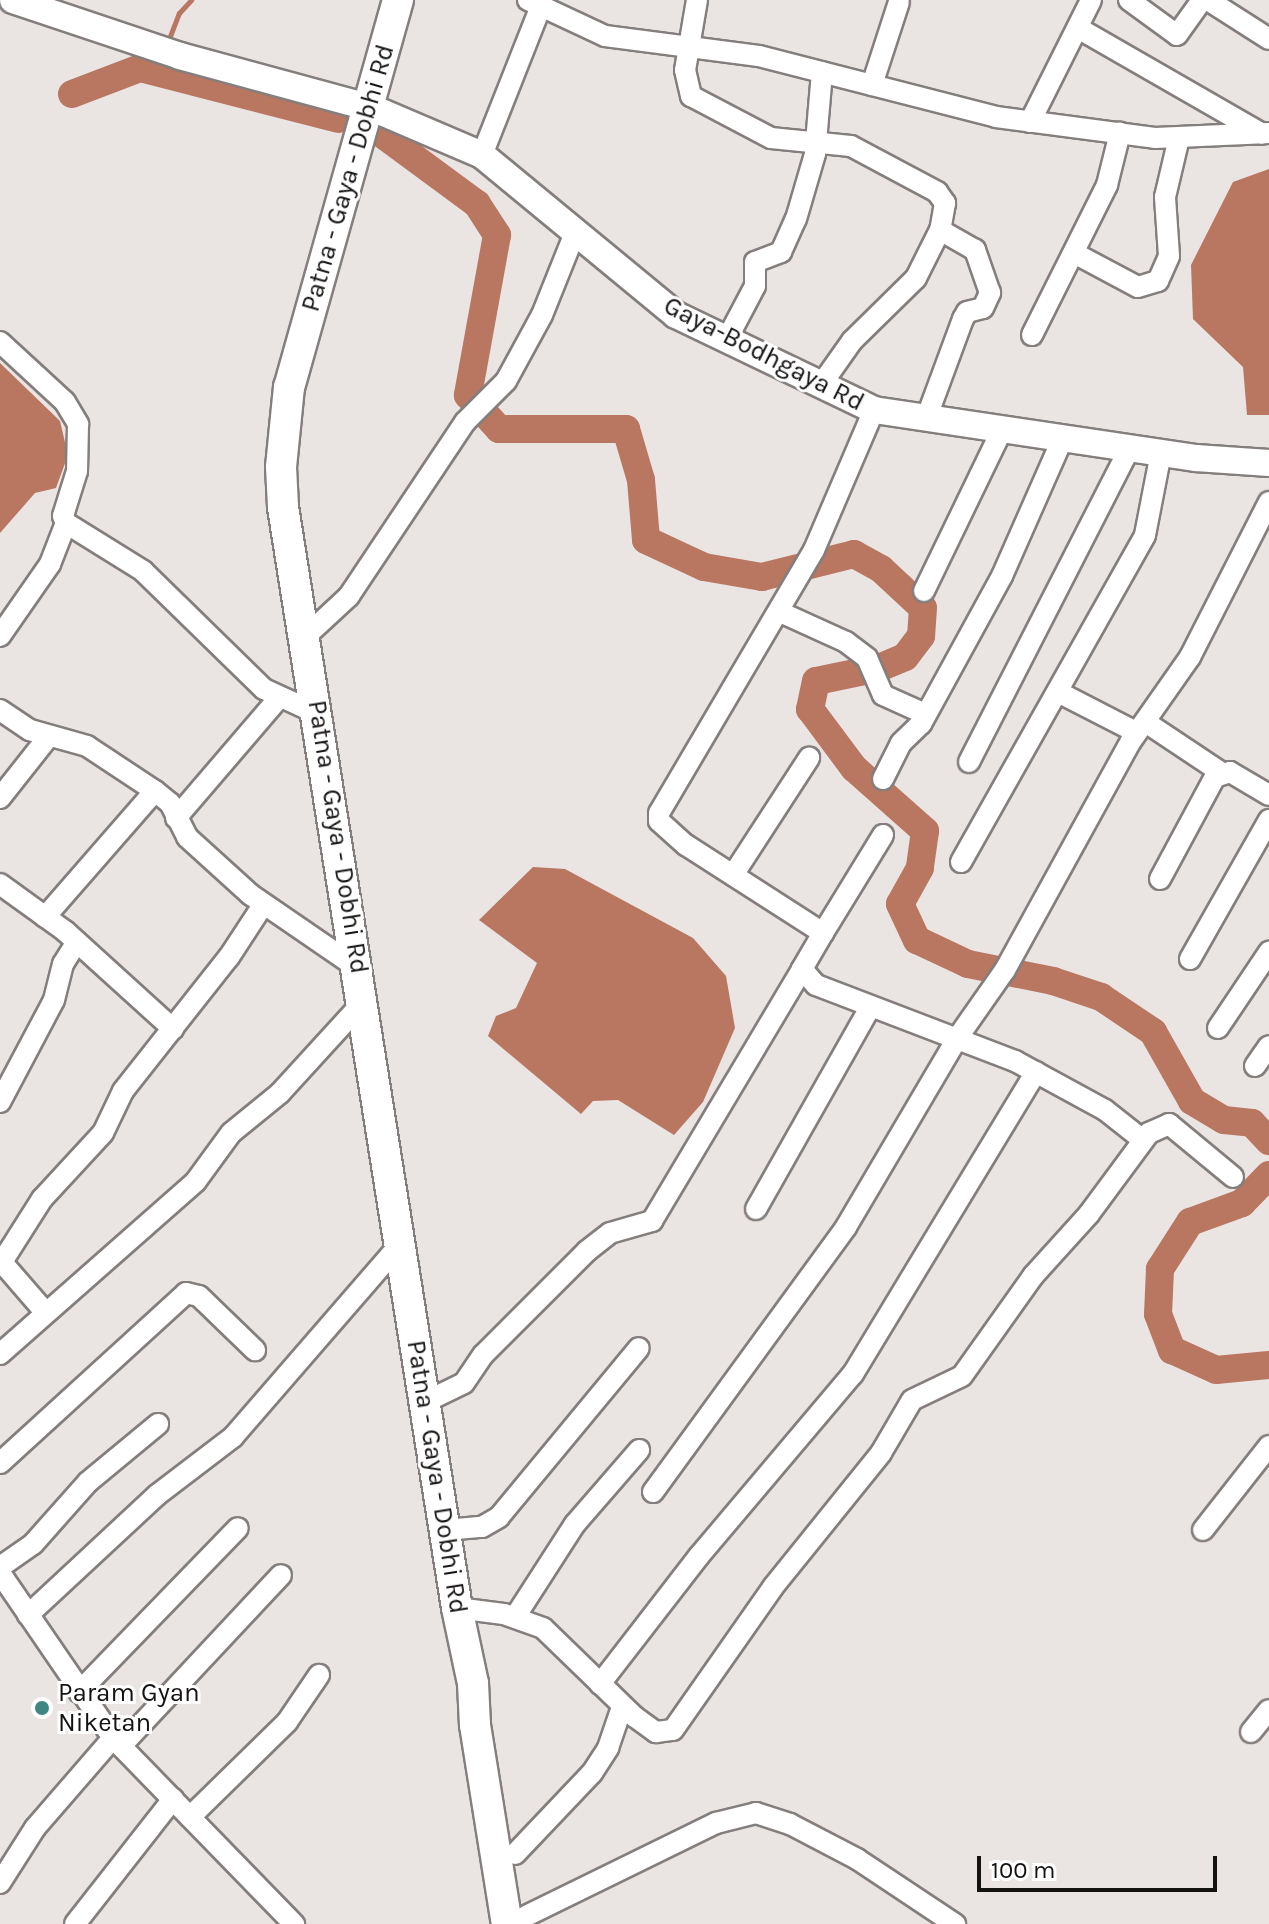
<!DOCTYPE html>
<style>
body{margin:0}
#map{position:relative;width:1269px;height:1924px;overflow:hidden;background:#eae4e2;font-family:Karla,sans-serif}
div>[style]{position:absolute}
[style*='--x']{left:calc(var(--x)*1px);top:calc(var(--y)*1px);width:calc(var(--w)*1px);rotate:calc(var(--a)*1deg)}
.water>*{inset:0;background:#b97660}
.stream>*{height:5px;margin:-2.5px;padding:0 2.5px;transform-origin:2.5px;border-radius:2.5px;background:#b97660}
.river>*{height:28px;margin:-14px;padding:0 14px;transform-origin:14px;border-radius:14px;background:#b97660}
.roads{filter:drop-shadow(2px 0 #847e7d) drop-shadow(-2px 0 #847e7d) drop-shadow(0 2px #847e7d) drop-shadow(0 -2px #847e7d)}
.street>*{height:20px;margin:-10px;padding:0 10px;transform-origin:10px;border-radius:10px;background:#fff}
.secondary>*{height:26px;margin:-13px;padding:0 13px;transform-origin:13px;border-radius:13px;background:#fff}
.primary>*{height:30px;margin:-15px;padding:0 15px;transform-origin:15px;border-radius:15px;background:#fff}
.dots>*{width:22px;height:22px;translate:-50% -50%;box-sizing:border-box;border:4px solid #fff;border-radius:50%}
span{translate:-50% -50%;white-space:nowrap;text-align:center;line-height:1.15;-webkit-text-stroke:6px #fff;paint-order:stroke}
.street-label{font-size:26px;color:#151312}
.poi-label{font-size:26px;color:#151312}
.left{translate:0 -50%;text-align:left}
.scale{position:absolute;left:977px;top:1856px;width:240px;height:36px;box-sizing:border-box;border:4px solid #151312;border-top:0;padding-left:10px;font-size:24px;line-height:28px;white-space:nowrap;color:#151312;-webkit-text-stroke:6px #fff;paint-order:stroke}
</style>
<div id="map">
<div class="water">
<i style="clip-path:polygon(1269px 169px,1269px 415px,1247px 415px,1243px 367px,1193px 319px,1191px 265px,1233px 182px)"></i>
<i style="clip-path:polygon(0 363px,60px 421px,68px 455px,56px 488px,35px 493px,0 533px)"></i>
<i style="clip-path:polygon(533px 867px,565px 869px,693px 938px,726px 976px,735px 1028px,703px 1102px,674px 1135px,618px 1100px,593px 1101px,581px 1114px,488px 1036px,496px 1016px,516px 1008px,537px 963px,479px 920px)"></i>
</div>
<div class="stream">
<i style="--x:167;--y:44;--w:33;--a:-69"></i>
<i style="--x:179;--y:13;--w:18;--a:-47"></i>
<i style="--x:155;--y:72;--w:16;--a:-68"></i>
</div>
<div class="river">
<i style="--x:72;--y:94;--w:73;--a:-20.9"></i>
<i style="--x:140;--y:68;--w:205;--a:14.4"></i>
<i style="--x:382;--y:134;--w:118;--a:36.4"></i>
<i style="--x:477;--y:204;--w:37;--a:57"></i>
<i style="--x:497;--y:235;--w:163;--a:100.3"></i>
<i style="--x:468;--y:395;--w:46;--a:47.6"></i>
<i style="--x:499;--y:429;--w:127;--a:0"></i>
<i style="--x:626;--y:429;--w:53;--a:73.6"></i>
<i style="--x:641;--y:480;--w:60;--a:85.2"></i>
<i style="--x:646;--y:540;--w:64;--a:25"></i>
<i style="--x:704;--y:567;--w:59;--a:9.8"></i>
<i style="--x:762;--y:577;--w:95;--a:-14"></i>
<i style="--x:854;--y:554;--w:31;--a:29"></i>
<i style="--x:881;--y:569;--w:57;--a:42.9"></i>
<i style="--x:923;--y:608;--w:28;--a:94"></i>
<i style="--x:921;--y:636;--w:26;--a:127"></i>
<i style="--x:905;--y:657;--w:28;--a:157"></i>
<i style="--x:879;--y:668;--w:64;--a:168.3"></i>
<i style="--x:816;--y:681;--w:29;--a:102"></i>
<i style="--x:810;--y:709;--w:74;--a:53.3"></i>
<i style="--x:854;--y:768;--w:95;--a:41.6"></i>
<i style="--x:925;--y:831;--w:37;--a:98"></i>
<i style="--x:920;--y:868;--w:41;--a:119.1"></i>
<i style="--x:900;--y:904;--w:40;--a:65"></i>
<i style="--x:917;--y:940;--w:56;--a:25.2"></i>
<i style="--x:968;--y:964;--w:87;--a:11.3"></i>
<i style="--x:1053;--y:981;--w:51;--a:18.4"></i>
<i style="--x:1101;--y:997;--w:63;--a:33.9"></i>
<i style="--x:1153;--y:1032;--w:79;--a:60.5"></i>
<i style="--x:1192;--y:1101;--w:37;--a:31"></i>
<i style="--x:1224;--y:1120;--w:28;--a:6"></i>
<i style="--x:1252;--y:1123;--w:25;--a:47"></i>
<i style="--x:1269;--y:1175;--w:39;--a:134"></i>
<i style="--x:1242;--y:1203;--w:55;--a:159.9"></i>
<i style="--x:1190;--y:1222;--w:56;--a:122.6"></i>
<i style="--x:1160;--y:1269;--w:45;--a:92.5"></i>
<i style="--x:1158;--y:1314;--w:39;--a:69"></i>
<i style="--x:1172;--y:1350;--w:48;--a:24.4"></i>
<i style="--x:1216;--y:1370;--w:53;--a:-5.4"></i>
</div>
<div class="roads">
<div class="street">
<i style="--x:528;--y:0;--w:85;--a:25.1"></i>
<i style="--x:605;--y:36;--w:155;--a:7.4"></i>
<i style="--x:759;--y:56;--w:245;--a:14.4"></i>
<i style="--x:996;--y:117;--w:160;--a:7.5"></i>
<i style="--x:1155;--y:138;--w:114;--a:-2.5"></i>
<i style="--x:697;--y:0;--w:71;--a:99.7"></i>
<i style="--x:685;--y:70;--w:27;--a:77"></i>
<i style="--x:691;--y:96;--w:90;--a:27.7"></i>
<i style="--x:771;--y:138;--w:80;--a:5.7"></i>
<i style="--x:851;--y:146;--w:98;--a:28.1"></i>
<i style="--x:937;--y:192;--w:14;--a:54"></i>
<i style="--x:945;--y:203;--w:27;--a:100"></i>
<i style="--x:940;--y:230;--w:54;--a:116.6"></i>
<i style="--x:916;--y:278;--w:90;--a:135.5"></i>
<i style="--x:852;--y:341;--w:54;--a:125.2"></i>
<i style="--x:1129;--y:0;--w:59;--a:36.1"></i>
<i style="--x:1177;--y:35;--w:43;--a:-54.5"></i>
<i style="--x:1208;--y:0;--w:72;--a:32.6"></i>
<i style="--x:1078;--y:28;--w:212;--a:29.9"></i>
<i style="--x:872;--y:85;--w:87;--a:-72"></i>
<i style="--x:1030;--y:122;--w:136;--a:-63.4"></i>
<i style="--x:482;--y:155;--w:160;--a:-68.4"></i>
<i style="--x:1074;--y:253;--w:72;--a:28"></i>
<i style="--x:1138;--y:287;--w:21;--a:-17"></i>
<i style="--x:1158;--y:281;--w:27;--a:-66"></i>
<i style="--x:1169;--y:256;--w:59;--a:-93.9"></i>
<i style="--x:1165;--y:197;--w:61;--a:-76.7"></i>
<i style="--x:1032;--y:335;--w:168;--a:-63.4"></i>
<i style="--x:1107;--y:185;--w:54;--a:-76"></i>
<i style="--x:726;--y:341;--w:62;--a:-62.2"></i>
<i style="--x:755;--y:286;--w:24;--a:-90"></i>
<i style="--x:755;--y:262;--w:28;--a:-21"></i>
<i style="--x:781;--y:252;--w:36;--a:-66"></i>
<i style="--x:796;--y:219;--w:68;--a:-73.7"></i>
<i style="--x:815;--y:154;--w:82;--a:-85.1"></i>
<i style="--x:0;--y:342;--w:88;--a:42.7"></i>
<i style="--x:65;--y:402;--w:26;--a:59"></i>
<i style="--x:78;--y:424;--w:47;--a:91.2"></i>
<i style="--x:77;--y:471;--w:47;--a:107.3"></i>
<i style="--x:63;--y:516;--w:8;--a:67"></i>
<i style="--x:66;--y:523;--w:91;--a:31.9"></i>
<i style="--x:143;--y:571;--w:169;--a:44.3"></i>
<i style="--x:264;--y:689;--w:60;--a:24.8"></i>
<i style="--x:874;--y:410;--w:152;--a:113.2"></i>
<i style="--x:814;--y:550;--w:305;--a:120.5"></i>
<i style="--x:659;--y:813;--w:8;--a:90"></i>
<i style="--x:659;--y:821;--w:36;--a:42"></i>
<i style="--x:686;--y:845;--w:163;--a:32.7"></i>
<i style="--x:823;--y:933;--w:42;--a:120.3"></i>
<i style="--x:802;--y:969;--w:21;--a:49"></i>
<i style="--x:816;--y:985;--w:213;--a:20.9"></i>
<i style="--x:1015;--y:1061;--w:102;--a:28.6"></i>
<i style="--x:1105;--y:1110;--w:48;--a:38.3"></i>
<i style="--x:926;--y:419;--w:107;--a:-69.7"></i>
<i style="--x:963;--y:319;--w:8;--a:-60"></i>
<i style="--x:967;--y:312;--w:16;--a:-14"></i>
<i style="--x:983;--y:308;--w:17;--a:-65"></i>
<i style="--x:990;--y:293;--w:46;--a:-109.2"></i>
<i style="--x:975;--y:250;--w:40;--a:-150.3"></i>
<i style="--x:924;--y:591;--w:179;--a:-64.2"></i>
<i style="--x:780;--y:612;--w:72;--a:24.4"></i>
<i style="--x:846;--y:642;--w:26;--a:37"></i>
<i style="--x:867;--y:658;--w:40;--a:66.6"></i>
<i style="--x:883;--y:695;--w:46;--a:24.3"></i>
<i style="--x:0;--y:636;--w:88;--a:-55.2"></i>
<i style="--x:50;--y:564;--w:44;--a:-68.7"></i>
<i style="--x:306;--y:636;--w:59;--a:-42.9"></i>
<i style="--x:349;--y:596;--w:209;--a:-56.3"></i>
<i style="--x:465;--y:422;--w:58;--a:-45"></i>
<i style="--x:506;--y:381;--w:75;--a:-61.4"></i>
<i style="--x:542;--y:315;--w:88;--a:-68.1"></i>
<i style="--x:1060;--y:693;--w:85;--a:27.2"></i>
<i style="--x:0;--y:710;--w:36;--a:34"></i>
<i style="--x:30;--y:730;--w:59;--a:15.7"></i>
<i style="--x:87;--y:746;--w:82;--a:33.5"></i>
<i style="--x:155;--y:791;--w:19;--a:39"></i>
<i style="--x:170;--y:803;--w:38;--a:63"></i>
<i style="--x:187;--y:837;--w:86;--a:42.2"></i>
<i style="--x:251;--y:895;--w:131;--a:34.4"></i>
<i style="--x:1147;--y:723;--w:90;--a:33.7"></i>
<i style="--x:969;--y:762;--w:354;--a:-62.9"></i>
<i style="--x:883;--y:779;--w:40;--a:-63.4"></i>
<i style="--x:901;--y:743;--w:28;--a:-44"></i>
<i style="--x:921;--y:724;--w:169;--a:-61.3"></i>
<i style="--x:1002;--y:576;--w:151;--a:-66.2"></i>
<i style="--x:0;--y:798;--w:79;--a:-51.7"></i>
<i style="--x:176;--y:818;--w:158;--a:-49.4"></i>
<i style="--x:961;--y:862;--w:375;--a:-60.6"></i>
<i style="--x:1145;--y:535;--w:84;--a:-79"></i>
<i style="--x:733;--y:875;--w:140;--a:-57"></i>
<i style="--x:1160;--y:879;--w:116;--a:-61.7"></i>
<i style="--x:1215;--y:777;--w:16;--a:-18"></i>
<i style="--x:1230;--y:772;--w:45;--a:30.5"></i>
<i style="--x:0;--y:884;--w:80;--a:35.9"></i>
<i style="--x:65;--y:931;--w:146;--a:42.2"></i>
<i style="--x:45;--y:917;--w:167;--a:-48.9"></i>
<i style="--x:823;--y:933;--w:115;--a:-58.5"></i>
<i style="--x:1190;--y:959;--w:160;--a:-60.4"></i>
<i style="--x:1218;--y:1028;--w:92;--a:-56.1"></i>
<i style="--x:1255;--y:1066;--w:24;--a:-55"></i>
<i style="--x:0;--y:1102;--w:115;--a:-62.1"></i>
<i style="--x:54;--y:1000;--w:37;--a:-76"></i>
<i style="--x:63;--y:964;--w:26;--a:-58"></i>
<i style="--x:756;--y:1209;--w:230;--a:-60.5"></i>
<i style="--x:0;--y:1260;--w:69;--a:49.1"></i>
<i style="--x:2;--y:1262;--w:75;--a:-57.6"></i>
<i style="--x:42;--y:1199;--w:90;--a:-47.3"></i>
<i style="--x:103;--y:1133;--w:47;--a:-64.5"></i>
<i style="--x:123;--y:1091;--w:171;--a:-51.7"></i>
<i style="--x:229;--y:957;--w:62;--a:-56.8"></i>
<i style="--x:0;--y:1354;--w:261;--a:-41.4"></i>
<i style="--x:196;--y:1181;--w:59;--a:-53.9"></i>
<i style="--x:231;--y:1133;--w:63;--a:-39.2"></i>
<i style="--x:280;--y:1093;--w:125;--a:-47.6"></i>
<i style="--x:425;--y:1402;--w:43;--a:-26"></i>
<i style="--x:464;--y:1383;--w:34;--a:-56"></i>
<i style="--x:483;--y:1355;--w:147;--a:-45"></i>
<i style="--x:587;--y:1251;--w:29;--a:-38"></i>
<i style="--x:610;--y:1233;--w:44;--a:-15.9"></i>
<i style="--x:652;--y:1221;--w:293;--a:-59.2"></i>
<i style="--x:0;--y:1463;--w:252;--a:-42.4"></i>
<i style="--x:186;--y:1293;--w:13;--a:13"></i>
<i style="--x:199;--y:1296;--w:78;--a:44"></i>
<i style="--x:653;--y:1492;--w:328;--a:-53.9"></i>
<i style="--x:846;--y:1227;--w:221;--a:-59.5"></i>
<i style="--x:958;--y:1037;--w:82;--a:-55"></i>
<i style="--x:1005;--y:970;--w:261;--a:-61.2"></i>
<i style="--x:1131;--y:741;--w:103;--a:-54.9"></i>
<i style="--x:1190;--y:657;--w:174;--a:-63"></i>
<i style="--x:445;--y:1530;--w:37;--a:-5"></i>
<i style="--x:482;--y:1527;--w:20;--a:-30"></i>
<i style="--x:499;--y:1517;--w:219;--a:-50.4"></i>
<i style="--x:1203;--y:1530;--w:107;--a:-51.8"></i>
<i style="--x:0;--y:1567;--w:40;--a:-34.9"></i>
<i style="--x:33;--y:1544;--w:83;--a:-48.4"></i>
<i style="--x:88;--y:1482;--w:91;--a:-39.6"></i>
<i style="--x:0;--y:1573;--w:200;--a:55.6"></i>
<i style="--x:113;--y:1738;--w:260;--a:45.8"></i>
<i style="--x:457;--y:1608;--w:47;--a:7.3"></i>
<i style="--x:504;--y:1614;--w:41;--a:19.7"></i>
<i style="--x:543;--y:1628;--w:128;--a:44.1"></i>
<i style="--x:635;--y:1717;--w:26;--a:36"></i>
<i style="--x:656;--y:1732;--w:17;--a:-7"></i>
<i style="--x:673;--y:1730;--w:174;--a:-55"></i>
<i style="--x:773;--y:1587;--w:172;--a:-51.1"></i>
<i style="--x:881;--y:1453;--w:61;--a:-59.7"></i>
<i style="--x:912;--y:1400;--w:55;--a:-25.6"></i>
<i style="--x:962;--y:1376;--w:123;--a:-54.6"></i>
<i style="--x:1033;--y:1276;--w:84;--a:-47.9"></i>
<i style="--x:1089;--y:1214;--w:101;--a:-53.5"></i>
<i style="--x:1149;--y:1133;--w:22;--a:-24"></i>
<i style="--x:1169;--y:1124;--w:83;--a:39.6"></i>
<i style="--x:28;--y:1615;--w:176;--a:-42.9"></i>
<i style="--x:157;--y:1495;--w:96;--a:-37.3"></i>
<i style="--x:233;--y:1437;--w:257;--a:-49.1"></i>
<i style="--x:515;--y:1617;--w:111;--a:-57.2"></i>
<i style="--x:575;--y:1524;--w:98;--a:-49.1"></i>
<i style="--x:600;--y:1684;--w:162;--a:-52.3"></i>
<i style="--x:699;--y:1556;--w:238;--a:-49.8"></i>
<i style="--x:853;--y:1374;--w:353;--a:-58.8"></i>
<i style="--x:79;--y:1692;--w:228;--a:-45.9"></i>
<i style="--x:1251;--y:1732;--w:28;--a:-51"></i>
<i style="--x:121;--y:1746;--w:234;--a:-46.9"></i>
<i style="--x:190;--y:1817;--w:136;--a:-44.4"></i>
<i style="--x:287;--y:1722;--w:57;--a:-55.8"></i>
<i style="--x:515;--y:1854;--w:112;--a:-46.5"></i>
<i style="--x:592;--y:1773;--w:30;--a:-57"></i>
<i style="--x:608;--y:1748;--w:43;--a:-71.1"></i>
<i style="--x:0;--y:1883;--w:65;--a:-57.5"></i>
<i style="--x:35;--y:1828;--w:119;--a:-49.1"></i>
<i style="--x:526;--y:1916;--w:212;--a:-26.1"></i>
<i style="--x:716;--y:1823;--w:41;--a:-14"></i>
<i style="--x:756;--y:1813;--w:36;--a:18"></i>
<i style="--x:790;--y:1824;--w:76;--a:27.6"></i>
<i style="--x:857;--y:1859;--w:118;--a:33.6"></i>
<i style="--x:75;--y:1924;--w:159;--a:-51.9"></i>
</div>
<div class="secondary">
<i style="--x:13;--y:0;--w:176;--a:18.5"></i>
<i style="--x:180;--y:56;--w:199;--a:15.2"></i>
<i style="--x:372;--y:108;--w:120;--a:23.1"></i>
<i style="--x:482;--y:155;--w:251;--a:39.5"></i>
<i style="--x:676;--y:315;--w:220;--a:25.6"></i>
<i style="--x:874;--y:410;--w:326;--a:8.5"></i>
<i style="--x:1196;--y:458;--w:73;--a:3.9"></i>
</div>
<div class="primary">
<i style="--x:398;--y:0;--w:402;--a:105.7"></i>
<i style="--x:289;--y:387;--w:80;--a:95.7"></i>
<i style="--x:281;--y:467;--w:40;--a:87.1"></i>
<i style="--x:283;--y:507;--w:1115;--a:81.02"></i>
<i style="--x:457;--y:1608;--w:77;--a:78"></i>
<i style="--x:473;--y:1683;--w:42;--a:87.3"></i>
<i style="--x:475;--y:1725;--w:202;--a:80.9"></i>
</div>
</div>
<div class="dots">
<i style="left:42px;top:1708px;background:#408782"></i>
</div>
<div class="street-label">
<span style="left:348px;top:178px;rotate:-74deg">Patna - Gaya - Dobhi Rd</span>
<span style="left:764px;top:354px;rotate:27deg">Gaya-Bodhgaya Rd</span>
<span style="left:338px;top:837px;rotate:81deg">Patna - Gaya - Dobhi Rd</span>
<span style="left:437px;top:1477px;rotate:81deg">Patna - Gaya - Dobhi Rd</span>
</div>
<div class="poi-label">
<span class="left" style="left:58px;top:1708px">Param Gyan<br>Niketan</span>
</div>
<div class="scale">100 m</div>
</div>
